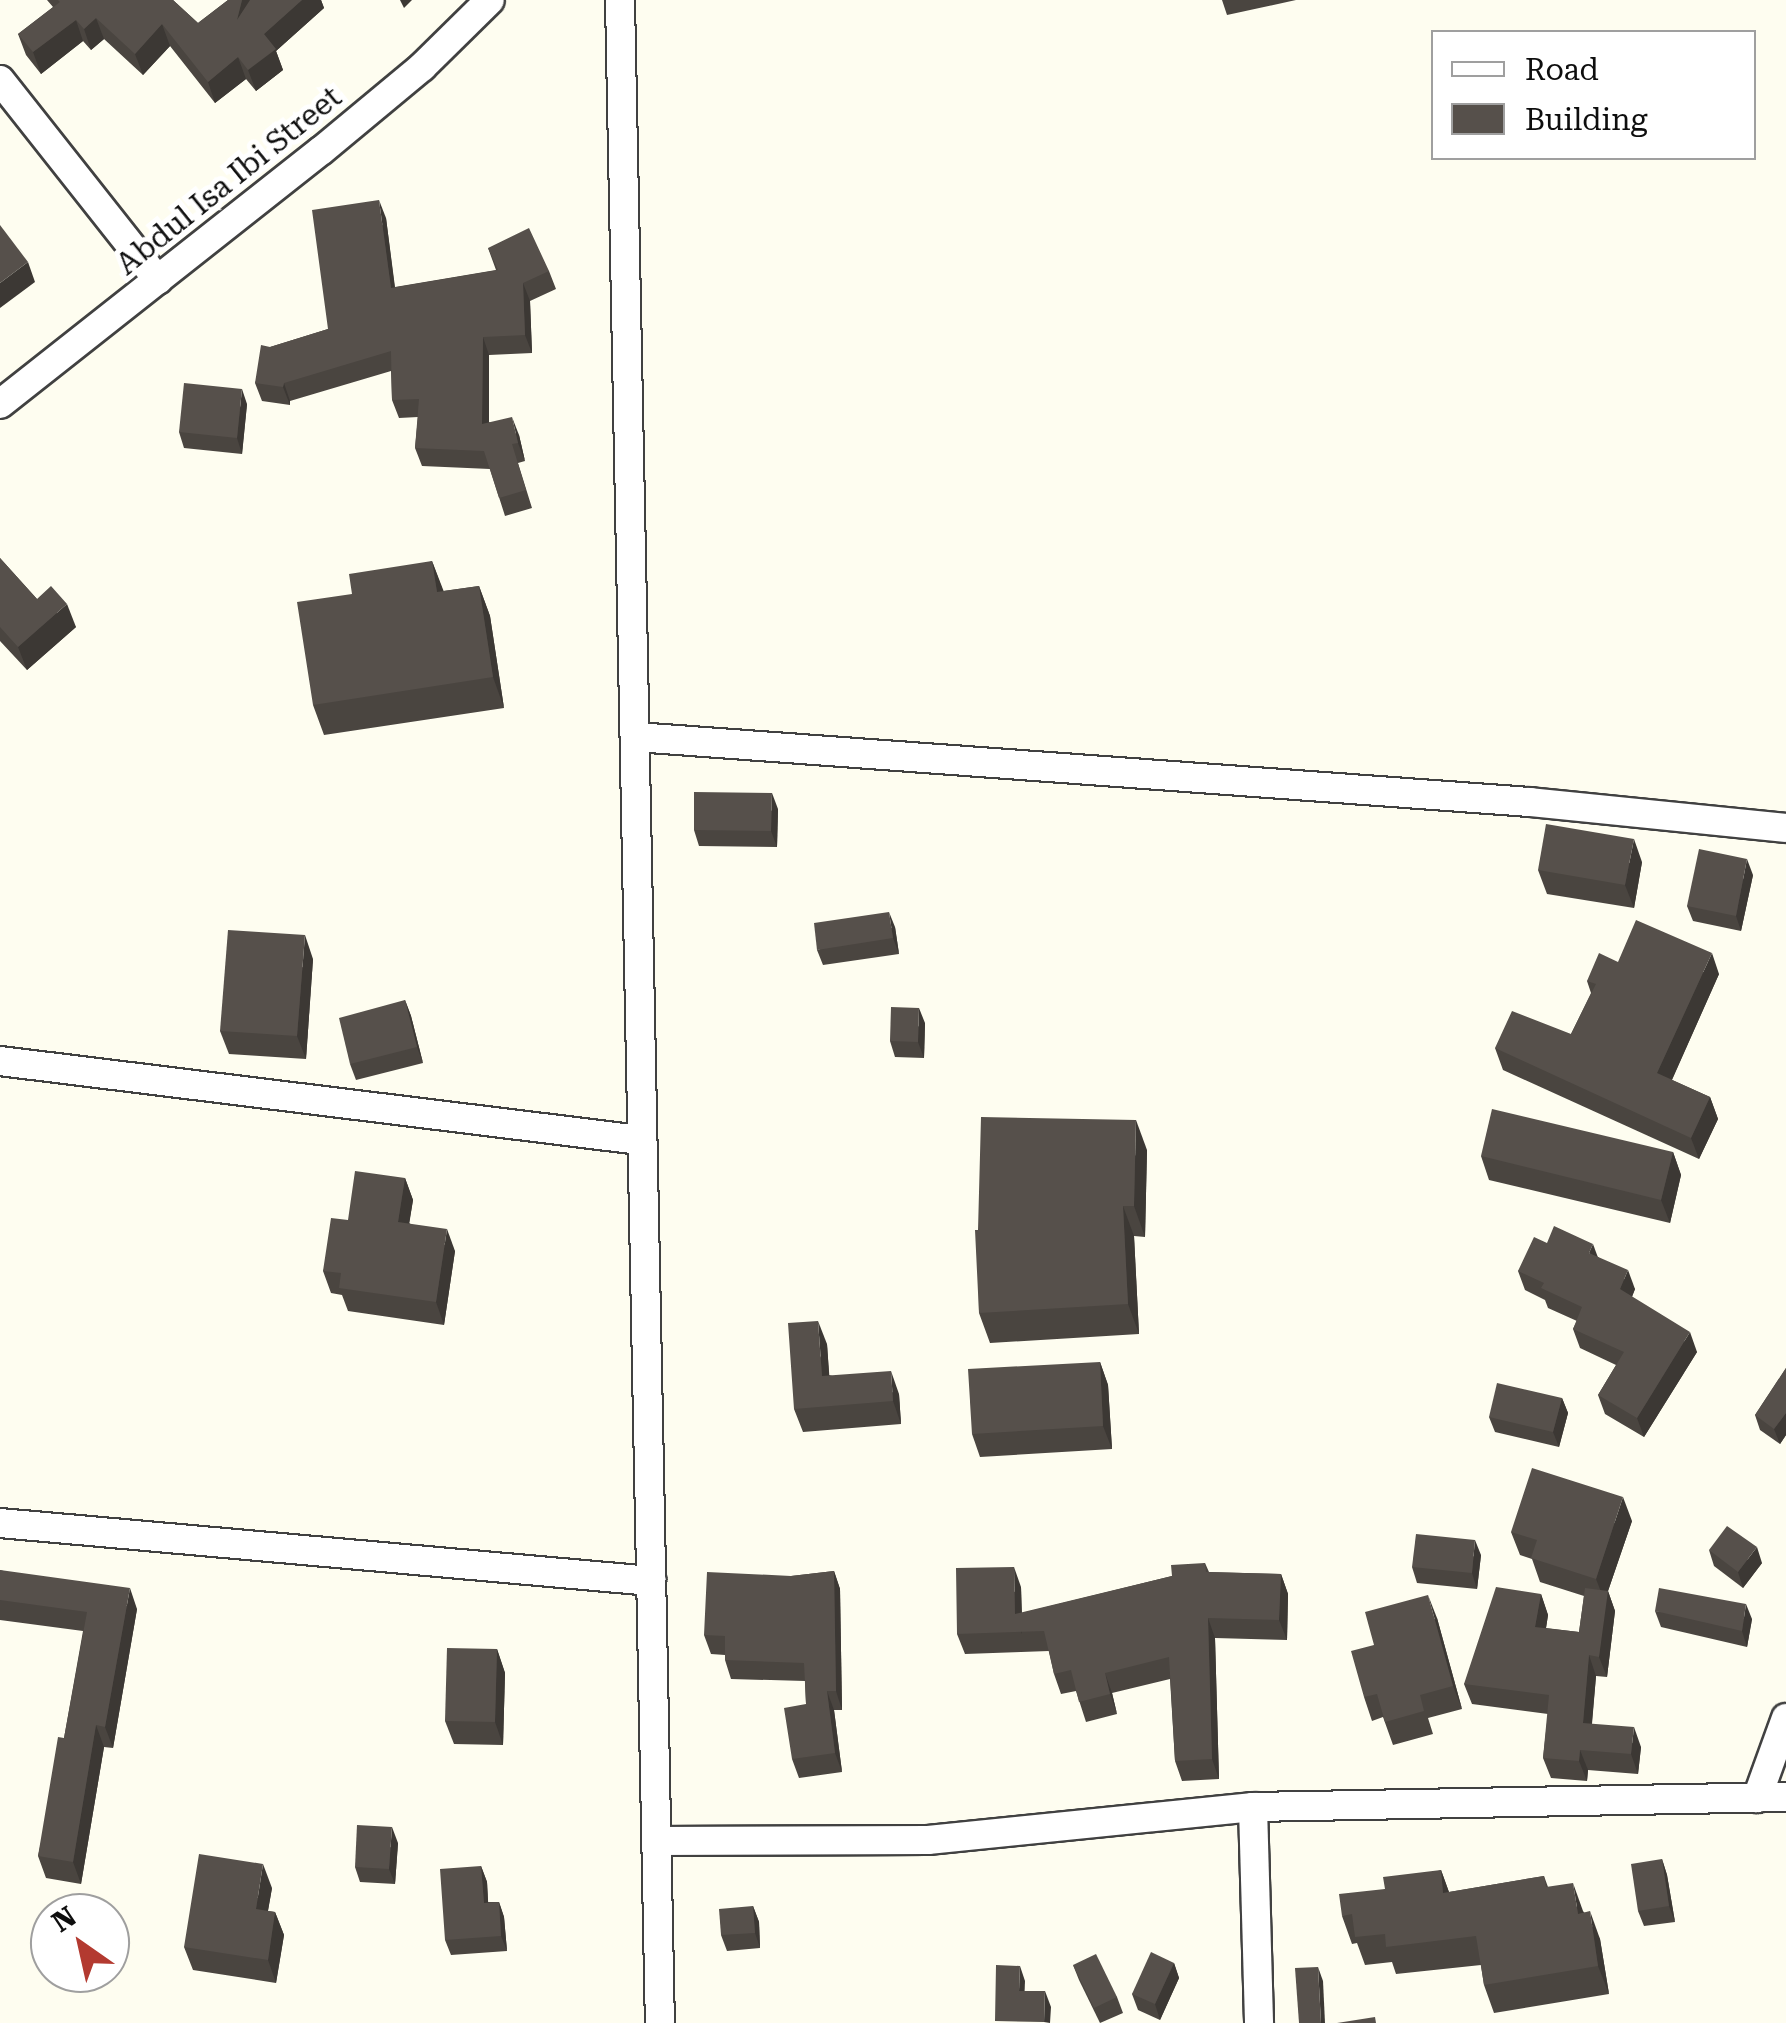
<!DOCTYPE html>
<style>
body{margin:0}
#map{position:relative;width:1786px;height:2023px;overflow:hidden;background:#fefdf0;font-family:"Roboto Serif",serif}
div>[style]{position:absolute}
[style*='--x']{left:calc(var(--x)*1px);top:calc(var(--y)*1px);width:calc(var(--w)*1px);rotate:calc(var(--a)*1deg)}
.roads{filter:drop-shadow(2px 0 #414141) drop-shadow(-2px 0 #414141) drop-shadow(0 2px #414141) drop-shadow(0 -2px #414141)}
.street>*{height:28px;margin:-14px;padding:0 14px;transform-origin:14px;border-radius:14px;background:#fff}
.wall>*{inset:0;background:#4a4540}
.shaded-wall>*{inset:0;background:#3c3834}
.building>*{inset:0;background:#56504b}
span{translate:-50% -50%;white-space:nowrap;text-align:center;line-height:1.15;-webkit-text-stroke:10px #fff;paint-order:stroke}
.street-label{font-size:30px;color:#0e0e0e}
.legend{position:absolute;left:1431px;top:30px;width:325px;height:130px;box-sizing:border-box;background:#fff;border:2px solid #9f9f9f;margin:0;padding:12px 18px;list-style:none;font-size:30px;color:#0e0e0e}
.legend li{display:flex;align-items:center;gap:20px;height:50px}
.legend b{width:50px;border:2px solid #9f9f9f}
.north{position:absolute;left:30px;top:1893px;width:100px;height:100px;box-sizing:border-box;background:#fff;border:2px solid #9f9f9f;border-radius:50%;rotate:326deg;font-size:28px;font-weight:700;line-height:40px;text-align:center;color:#0e0e0e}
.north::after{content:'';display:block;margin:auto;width:35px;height:45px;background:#b33a30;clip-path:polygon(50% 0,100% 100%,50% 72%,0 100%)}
</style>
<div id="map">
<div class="roads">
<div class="street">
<i style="--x:620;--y:0;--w:2023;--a:88.87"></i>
<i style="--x:0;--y:80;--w:255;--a:51.7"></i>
<i style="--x:0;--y:404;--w:410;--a:-38.3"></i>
<i style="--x:322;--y:150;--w:130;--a:-39.7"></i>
<i style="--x:422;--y:67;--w:95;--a:-44.6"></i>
<i style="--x:636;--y:737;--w:896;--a:4.16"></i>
<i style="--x:1530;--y:802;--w:257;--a:5.8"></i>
<i style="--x:0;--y:1061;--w:645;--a:7.04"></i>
<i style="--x:0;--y:1523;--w:654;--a:5.09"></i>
<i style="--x:1757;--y:1798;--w:85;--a:-70.1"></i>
<i style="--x:1253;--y:1807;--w:216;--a:88.4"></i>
<i style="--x:656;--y:1841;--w:272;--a:-0.2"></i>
<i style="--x:928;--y:1840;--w:327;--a:-5.8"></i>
<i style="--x:1253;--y:1807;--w:533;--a:-1.07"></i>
</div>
</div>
<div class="wall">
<i style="clip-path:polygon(47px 0,173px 0,198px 23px,228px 0,321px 0,324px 8px,276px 51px,283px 70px,256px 91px,246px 79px,215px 103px,170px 46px,143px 75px,104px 39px,91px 50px,83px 41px,41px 74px,26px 55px,18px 34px,53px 7px)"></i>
<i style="clip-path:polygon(1222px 0,1296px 0,1227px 15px)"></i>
<i style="clip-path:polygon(386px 218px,395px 287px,496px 270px,488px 248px,549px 271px,556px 289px,530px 301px,532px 353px,489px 355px,489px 422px,519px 435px,525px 461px,518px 463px,532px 508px,505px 516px,490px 469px,422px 466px,415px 448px,418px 417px,399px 418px,392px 400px,391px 371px,290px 401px,290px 405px,262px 401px,255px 383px,270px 347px,328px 329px)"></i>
<i style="clip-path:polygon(247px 404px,242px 454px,184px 448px,179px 432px)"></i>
<i style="clip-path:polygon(0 558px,37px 599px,76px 627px,27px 670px,0 641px)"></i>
<i style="clip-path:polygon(432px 561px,443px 591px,479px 586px,490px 616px,504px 708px,324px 735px,313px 705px,352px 594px)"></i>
<i style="clip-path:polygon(778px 809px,777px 847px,699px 846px,694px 830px)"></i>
<i style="clip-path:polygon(1642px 862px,1634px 908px,1547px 894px,1538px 870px)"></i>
<i style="clip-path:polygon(1753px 875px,1741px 931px,1693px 921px,1687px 906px)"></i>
<i style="clip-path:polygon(895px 927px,899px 954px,823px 965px,817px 950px)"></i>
<i style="clip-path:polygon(313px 959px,306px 1059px,229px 1054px,220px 1031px)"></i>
<i style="clip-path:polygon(1618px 962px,1719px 974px,1672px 1080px,1710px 1097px,1718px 1119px,1699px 1159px,1503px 1070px,1495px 1048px,1571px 1034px,1591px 993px,1587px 981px)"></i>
<i style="clip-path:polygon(405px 1000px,411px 1016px,423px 1063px,356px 1080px,350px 1064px)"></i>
<i style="clip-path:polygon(925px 1023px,924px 1058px,895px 1057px,890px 1041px)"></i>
<i style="clip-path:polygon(1147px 1150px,1145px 1237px,1134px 1236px,1139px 1334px,990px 1343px,979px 1313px,978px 1230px)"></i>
<i style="clip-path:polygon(1673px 1152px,1681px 1175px,1670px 1223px,1489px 1180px,1481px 1156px)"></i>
<i style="clip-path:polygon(405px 1178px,413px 1200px,409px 1223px,455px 1251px,444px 1325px,348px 1311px,342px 1295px,331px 1293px,323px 1271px,348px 1220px)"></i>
<i style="clip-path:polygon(1547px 1243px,1598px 1257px,1635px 1289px,1632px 1297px,1697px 1352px,1644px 1437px,1605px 1414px,1598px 1395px,1616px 1365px,1580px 1348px,1573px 1329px,1577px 1321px,1548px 1308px,1545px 1300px,1525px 1290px,1518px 1271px)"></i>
<i style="clip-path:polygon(827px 1344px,829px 1375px,899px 1394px,901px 1424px,803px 1432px,794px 1409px)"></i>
<i style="clip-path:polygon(1100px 1362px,1108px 1385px,1112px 1449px,980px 1457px,972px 1434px)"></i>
<i style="clip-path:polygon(1786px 1368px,1786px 1435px,1780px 1444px,1760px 1430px,1755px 1415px)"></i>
<i style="clip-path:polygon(1562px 1398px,1568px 1413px,1559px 1447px,1495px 1432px,1489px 1417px)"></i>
<i style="clip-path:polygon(1632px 1521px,1608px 1591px,1615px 1611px,1607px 1677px,1596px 1676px,1592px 1724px,1641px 1747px,1638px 1774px,1588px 1770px,1587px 1781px,1551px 1778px,1543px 1758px,1548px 1714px,1472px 1704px,1464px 1684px,1541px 1594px,1548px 1615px,1546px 1628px,1579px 1632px,1584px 1596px,1540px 1582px,1532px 1559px,1520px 1555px,1511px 1532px)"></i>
<i style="clip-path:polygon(1709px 1550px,1762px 1563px,1743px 1588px,1714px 1566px)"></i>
<i style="clip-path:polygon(1481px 1555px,1477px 1589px,1417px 1583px,1412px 1567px)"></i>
<i style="clip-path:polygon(1205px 1563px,1209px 1572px,1281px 1574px,1288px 1594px,1287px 1640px,1215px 1638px,1219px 1779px,1182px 1781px,1175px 1761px,1170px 1679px,1112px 1693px,1117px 1714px,1086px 1722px,1076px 1691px,1061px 1694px,1054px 1674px,1049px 1651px,965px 1654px,957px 1634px,1021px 1587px,1022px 1613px,1172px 1576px)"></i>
<i style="clip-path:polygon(0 1570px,137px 1609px,113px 1748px,104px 1747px,81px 1884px,46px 1878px,38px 1856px,64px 1738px,83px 1631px,0 1620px)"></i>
<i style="clip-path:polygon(834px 1571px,840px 1589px,842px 1710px,834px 1710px,842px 1772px,799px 1778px,792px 1759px,806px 1704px,805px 1681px,731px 1679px,725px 1660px,725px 1655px,711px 1654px,704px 1635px,791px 1576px)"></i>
<i style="clip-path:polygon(1655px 1611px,1752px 1619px,1747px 1647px,1661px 1627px)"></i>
<i style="clip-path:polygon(1437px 1618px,1462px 1709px,1428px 1718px,1433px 1734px,1393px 1745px,1383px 1717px,1372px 1721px,1364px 1697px,1374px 1645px)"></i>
<i style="clip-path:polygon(497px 1649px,505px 1673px,503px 1745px,454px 1744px,445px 1721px)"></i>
<i style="clip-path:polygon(398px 1843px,395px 1884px,360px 1882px,355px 1867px)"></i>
<i style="clip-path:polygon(1662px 1859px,1667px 1875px,1675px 1922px,1644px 1926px,1638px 1911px)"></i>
<i style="clip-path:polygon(481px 1866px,487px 1882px,488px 1902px,499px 1902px,504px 1917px,507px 1951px,451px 1955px,445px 1940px)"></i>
<i style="clip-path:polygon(1441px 1870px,1449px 1892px,1544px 1876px,1548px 1887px,1584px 1912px,1600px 1939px,1609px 1994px,1494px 2013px,1484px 1985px,1481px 1965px,1396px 1974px,1392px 1962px,1365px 1965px,1357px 1943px,1352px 1944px,1342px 1916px,1385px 1889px)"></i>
<i style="clip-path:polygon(272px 1888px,268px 1911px,275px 1912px,284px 1935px,276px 1983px,193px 1970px,184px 1947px)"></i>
<i style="clip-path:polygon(753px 1906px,759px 1922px,760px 1948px,727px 1951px,721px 1935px)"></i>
<i style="clip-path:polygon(1174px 1963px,1179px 1978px,1160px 2020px,1138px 2010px,1132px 1994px)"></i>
<i style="clip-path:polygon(1073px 1965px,1117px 1997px,1123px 2013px,1100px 2023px,1079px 1980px)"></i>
</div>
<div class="shaded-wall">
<i style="clip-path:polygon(242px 0,251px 0,237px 20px)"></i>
<i style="clip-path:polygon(302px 0,321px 0,324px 8px,276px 51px,283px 70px,256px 91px,248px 70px,264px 34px)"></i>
<i style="clip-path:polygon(400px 0,412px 0,404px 8px)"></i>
<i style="clip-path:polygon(96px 18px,104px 39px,91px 50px,84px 29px)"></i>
<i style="clip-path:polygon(76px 20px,83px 41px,41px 74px,33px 52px)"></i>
<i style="clip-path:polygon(162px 24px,170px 46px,143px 75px,135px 54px)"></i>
<i style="clip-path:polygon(238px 57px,246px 79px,215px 103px,208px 82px)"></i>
<i style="clip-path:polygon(379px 200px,386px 218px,397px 306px,391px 288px)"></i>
<i style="clip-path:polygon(28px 262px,35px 282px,0 308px,0 283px)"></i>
<i style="clip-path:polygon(523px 283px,530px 301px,532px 353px,525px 335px)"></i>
<i style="clip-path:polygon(483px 337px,489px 355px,489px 442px,482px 424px)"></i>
<i style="clip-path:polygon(284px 383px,290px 401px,290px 405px,283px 387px)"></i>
<i style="clip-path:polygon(242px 389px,247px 404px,242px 454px,237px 438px)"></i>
<i style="clip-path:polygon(512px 417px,519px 435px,525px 461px,518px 443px)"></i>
<i style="clip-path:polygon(432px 561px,444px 592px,437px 592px)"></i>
<i style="clip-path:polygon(479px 586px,490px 616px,504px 708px,493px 677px)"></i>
<i style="clip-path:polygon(67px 604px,76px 627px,27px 670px,18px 647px)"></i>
<i style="clip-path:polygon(772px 793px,778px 809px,777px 847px,771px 831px)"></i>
<i style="clip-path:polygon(1634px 839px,1642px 862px,1634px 908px,1625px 885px)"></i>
<i style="clip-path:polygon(1747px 859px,1753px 875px,1741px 931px,1736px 916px)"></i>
<i style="clip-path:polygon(889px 912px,895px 927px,899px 954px,893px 938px)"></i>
<i style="clip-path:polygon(305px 935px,313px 959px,306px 1059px,297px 1036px)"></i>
<i style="clip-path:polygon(1712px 953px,1719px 974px,1665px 1095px,1657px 1073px)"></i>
<i style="clip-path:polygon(405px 1000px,411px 1016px,423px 1063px,417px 1047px)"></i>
<i style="clip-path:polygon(919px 1008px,925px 1023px,924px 1058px,918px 1042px)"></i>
<i style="clip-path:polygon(1710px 1097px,1718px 1119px,1699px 1159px,1691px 1138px)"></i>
<i style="clip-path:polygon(1136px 1120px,1147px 1150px,1145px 1237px,1134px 1206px)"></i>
<i style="clip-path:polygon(1673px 1152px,1681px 1175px,1670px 1223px,1661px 1200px)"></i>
<i style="clip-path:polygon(405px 1178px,413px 1200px,406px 1244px,398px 1222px)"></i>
<i style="clip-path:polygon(1123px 1206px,1134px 1236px,1139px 1334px,1128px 1304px)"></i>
<i style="clip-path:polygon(447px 1229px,455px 1251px,444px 1325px,436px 1302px)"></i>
<i style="clip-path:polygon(1593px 1244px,1600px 1263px,1589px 1253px)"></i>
<i style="clip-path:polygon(1628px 1270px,1635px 1289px,1627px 1308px,1620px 1289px)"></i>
<i style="clip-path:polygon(818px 1321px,827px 1344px,831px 1399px,822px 1376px)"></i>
<i style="clip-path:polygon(1690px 1332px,1697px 1352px,1644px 1437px,1637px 1418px)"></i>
<i style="clip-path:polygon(1100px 1362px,1108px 1385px,1112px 1449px,1103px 1426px)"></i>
<i style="clip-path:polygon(891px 1371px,899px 1394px,901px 1424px,893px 1401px)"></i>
<i style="clip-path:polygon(1562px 1398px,1568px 1413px,1559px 1447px,1553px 1432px)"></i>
<i style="clip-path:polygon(1786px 1413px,1786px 1435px,1780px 1444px,1774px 1429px)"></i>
<i style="clip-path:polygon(1623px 1497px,1632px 1521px,1608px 1591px,1615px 1611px,1607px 1677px,1599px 1657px,1605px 1602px,1596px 1579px)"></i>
<i style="clip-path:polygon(1475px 1540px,1481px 1555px,1477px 1589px,1472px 1573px)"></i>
<i style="clip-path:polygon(1757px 1547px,1762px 1563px,1743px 1588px,1738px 1572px)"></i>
<i style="clip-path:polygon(1014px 1567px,1021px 1587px,1022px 1634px,1015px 1614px)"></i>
<i style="clip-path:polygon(834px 1571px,840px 1589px,842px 1710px,836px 1691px)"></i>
<i style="clip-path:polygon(1281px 1574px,1288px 1594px,1287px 1640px,1279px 1620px)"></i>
<i style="clip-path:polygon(130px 1588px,137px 1609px,113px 1748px,105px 1727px)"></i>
<i style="clip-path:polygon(1541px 1594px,1548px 1615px,1543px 1647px,1535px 1627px)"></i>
<i style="clip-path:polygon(1428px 1595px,1437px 1618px,1462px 1709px,1453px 1686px)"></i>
<i style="clip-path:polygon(1746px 1604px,1752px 1619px,1747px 1647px,1742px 1631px)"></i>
<i style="clip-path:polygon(1208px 1618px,1215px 1638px,1219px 1779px,1212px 1759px)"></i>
<i style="clip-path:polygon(497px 1649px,505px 1673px,503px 1745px,495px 1722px)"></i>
<i style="clip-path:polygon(1589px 1655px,1596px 1676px,1590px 1743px,1583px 1723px)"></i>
<i style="clip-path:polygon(1105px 1673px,1112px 1693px,1117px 1714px,1110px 1694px)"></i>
<i style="clip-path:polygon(827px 1691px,834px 1710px,842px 1772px,835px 1753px)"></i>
<i style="clip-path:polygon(96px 1725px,104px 1747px,81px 1884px,73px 1862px)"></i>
<i style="clip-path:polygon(1634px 1727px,1641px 1747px,1638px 1774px,1631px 1754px)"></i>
<i style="clip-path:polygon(1580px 1750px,1588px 1770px,1587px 1781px,1579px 1761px)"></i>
<i style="clip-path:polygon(392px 1827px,398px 1843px,395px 1884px,389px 1869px)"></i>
<i style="clip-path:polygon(1662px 1859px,1667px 1875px,1675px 1922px,1669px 1906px)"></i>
<i style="clip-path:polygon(263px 1864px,272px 1888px,264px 1932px,256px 1909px)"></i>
<i style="clip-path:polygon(481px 1866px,487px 1882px,489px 1918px,484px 1903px)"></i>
<i style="clip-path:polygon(1441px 1870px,1451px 1898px,1443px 1893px)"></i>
<i style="clip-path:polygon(1573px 1883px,1583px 1911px,1588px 1942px,1578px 1914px)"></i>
<i style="clip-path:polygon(499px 1902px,504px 1917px,507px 1951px,501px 1936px)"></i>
<i style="clip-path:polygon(753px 1906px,759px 1922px,760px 1948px,755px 1933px)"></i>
<i style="clip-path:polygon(1590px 1911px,1600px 1939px,1609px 1994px,1598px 1966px)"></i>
<i style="clip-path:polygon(275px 1912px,284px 1935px,276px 1983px,268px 1960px)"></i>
<i style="clip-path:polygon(1174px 1963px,1179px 1978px,1160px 2020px,1155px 2004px)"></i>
<i style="clip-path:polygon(1020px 1966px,1025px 1981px,1024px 2006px,1019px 1991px)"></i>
<i style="clip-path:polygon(1318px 1967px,1323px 1981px,1325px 2023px,1321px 2023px)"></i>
<i style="clip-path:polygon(1045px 1991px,1051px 2007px,1050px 2023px,1044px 2022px)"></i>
</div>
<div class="building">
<i style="clip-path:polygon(58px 0,173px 0,198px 23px,228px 0,242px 0,237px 20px,250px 0,302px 0,264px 34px,276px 49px,248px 70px,238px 57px,208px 82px,162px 24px,135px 54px,96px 18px,84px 29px,76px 20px,33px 52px,18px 34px,60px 2px)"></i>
<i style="clip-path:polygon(379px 200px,391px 288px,498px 270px,488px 248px,529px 228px,549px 271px,523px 283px,525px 335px,483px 337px,482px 424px,512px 417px,518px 443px,512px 444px,526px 490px,499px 498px,484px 451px,415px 448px,419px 399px,392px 400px,391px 351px,284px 383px,283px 387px,255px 383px,261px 345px,270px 347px,328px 329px,312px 210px)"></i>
<i style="clip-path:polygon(0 225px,28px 262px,0 283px)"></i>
<i style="clip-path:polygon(184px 383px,242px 389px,237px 438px,179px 432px)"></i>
<i style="clip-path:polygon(0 558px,37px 599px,51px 586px,67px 604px,18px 647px,0 627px)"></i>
<i style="clip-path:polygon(432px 561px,437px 592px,479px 586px,493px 677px,313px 705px,297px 602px,352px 594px,349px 574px)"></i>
<i style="clip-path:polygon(694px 792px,772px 793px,771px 831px,694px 830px)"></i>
<i style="clip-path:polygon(1546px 824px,1634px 839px,1625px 885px,1538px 870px)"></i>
<i style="clip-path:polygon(1699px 849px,1747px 859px,1736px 916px,1687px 906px)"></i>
<i style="clip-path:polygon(889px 912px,893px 938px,817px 950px,814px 923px)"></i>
<i style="clip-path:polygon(1636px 920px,1712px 953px,1657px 1073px,1710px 1097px,1691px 1138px,1495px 1048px,1512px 1011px,1571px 1034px,1596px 984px,1587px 981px,1599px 953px,1618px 962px)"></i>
<i style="clip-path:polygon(228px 930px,305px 935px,297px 1036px,220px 1031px)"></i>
<i style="clip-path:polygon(405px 1000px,417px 1047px,350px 1064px,339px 1018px)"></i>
<i style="clip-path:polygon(891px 1007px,919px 1008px,918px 1042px,890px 1041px)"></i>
<i style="clip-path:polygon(1492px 1109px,1673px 1152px,1661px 1200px,1481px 1156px)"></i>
<i style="clip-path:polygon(981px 1117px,1136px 1120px,1134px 1206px,1123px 1206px,1128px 1304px,979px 1313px,975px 1230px,978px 1230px)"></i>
<i style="clip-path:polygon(355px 1171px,405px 1178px,398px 1222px,447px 1229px,436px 1302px,339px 1288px,341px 1273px,323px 1271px,331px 1218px,348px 1220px)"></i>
<i style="clip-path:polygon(1554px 1226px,1593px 1244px,1589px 1253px,1628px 1270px,1620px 1289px,1690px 1332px,1637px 1418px,1598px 1395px,1624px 1352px,1573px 1329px,1582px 1307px,1541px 1288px,1544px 1283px,1518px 1271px,1534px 1237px,1547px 1243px)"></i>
<i style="clip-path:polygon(818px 1321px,822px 1376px,891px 1371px,893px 1401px,794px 1409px,788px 1323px)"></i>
<i style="clip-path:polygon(1100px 1362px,1103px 1426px,972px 1434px,968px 1369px)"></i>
<i style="clip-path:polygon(1786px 1368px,1786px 1413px,1774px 1429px,1755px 1415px)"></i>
<i style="clip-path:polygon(1497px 1383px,1562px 1398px,1553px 1432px,1489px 1417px)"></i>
<i style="clip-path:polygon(1532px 1468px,1623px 1497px,1596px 1579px,1531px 1558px,1537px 1540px,1511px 1532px)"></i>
<i style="clip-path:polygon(1727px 1526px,1757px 1547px,1738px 1572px,1709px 1550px)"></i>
<i style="clip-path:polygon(1416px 1534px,1475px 1540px,1472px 1573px,1412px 1567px)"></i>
<i style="clip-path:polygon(1205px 1563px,1206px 1572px,1281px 1574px,1279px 1620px,1208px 1618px,1212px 1759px,1175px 1761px,1169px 1657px,1105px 1673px,1110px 1694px,1079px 1702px,1071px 1670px,1054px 1674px,1044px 1631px,957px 1634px,956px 1568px,1014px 1567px,1015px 1614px,1172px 1576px,1171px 1565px)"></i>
<i style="clip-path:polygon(0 1570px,130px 1588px,105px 1727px,96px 1725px,73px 1862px,38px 1856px,58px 1737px,64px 1738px,87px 1612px,0 1600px)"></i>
<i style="clip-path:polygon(834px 1571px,836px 1691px,827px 1691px,835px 1753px,792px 1759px,784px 1708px,806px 1704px,804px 1663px,725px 1660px,725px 1636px,704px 1635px,707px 1572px,791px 1576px)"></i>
<i style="clip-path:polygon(1496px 1587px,1541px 1594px,1535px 1627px,1579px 1632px,1585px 1588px,1608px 1591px,1599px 1657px,1589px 1655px,1583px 1723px,1634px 1727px,1631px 1754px,1580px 1750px,1579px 1761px,1543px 1758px,1549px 1695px,1464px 1684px)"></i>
<i style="clip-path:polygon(1659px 1588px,1746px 1604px,1742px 1631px,1655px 1611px)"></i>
<i style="clip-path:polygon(1428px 1595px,1453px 1686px,1420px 1695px,1424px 1711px,1385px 1722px,1377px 1694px,1364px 1697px,1351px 1651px,1374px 1645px,1365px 1612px)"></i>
<i style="clip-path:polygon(447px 1648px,497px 1649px,495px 1722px,445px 1721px)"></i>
<i style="clip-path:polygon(357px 1825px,392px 1827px,389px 1869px,355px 1867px)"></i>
<i style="clip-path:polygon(199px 1854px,263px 1864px,256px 1909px,275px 1912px,268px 1960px,184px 1947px)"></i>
<i style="clip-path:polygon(1662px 1859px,1669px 1906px,1638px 1911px,1631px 1864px)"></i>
<i style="clip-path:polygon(481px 1866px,484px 1903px,499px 1902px,501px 1936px,445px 1940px,440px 1869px)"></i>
<i style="clip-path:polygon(1441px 1870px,1443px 1893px,1544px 1876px,1546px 1887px,1573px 1883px,1578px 1914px,1590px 1911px,1598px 1966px,1484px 1985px,1476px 1936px,1386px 1947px,1385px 1934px,1355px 1937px,1352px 1914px,1342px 1916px,1339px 1894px,1385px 1889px,1383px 1877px)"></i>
<i style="clip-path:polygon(753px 1906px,755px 1933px,721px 1935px,719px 1909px)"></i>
<i style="clip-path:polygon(1151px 1952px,1174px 1963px,1155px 2004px,1132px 1994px)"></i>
<i style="clip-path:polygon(1096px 1954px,1117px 1997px,1094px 2008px,1073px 1965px)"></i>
<i style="clip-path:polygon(996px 1965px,1020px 1966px,1019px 1991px,1045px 1991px,1044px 2022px,995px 2021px)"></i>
<i style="clip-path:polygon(1318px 1967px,1321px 2023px,1299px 2023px,1295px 1968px)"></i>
<i style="clip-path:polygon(1375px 2017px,1376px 2023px,1337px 2023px)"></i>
</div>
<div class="street-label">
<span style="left:229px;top:181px;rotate:-39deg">Abdul Isa Ibi Street</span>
</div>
<ul class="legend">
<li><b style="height:12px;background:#fff"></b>Road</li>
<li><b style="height:28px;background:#56504b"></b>Building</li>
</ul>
<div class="north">N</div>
</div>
